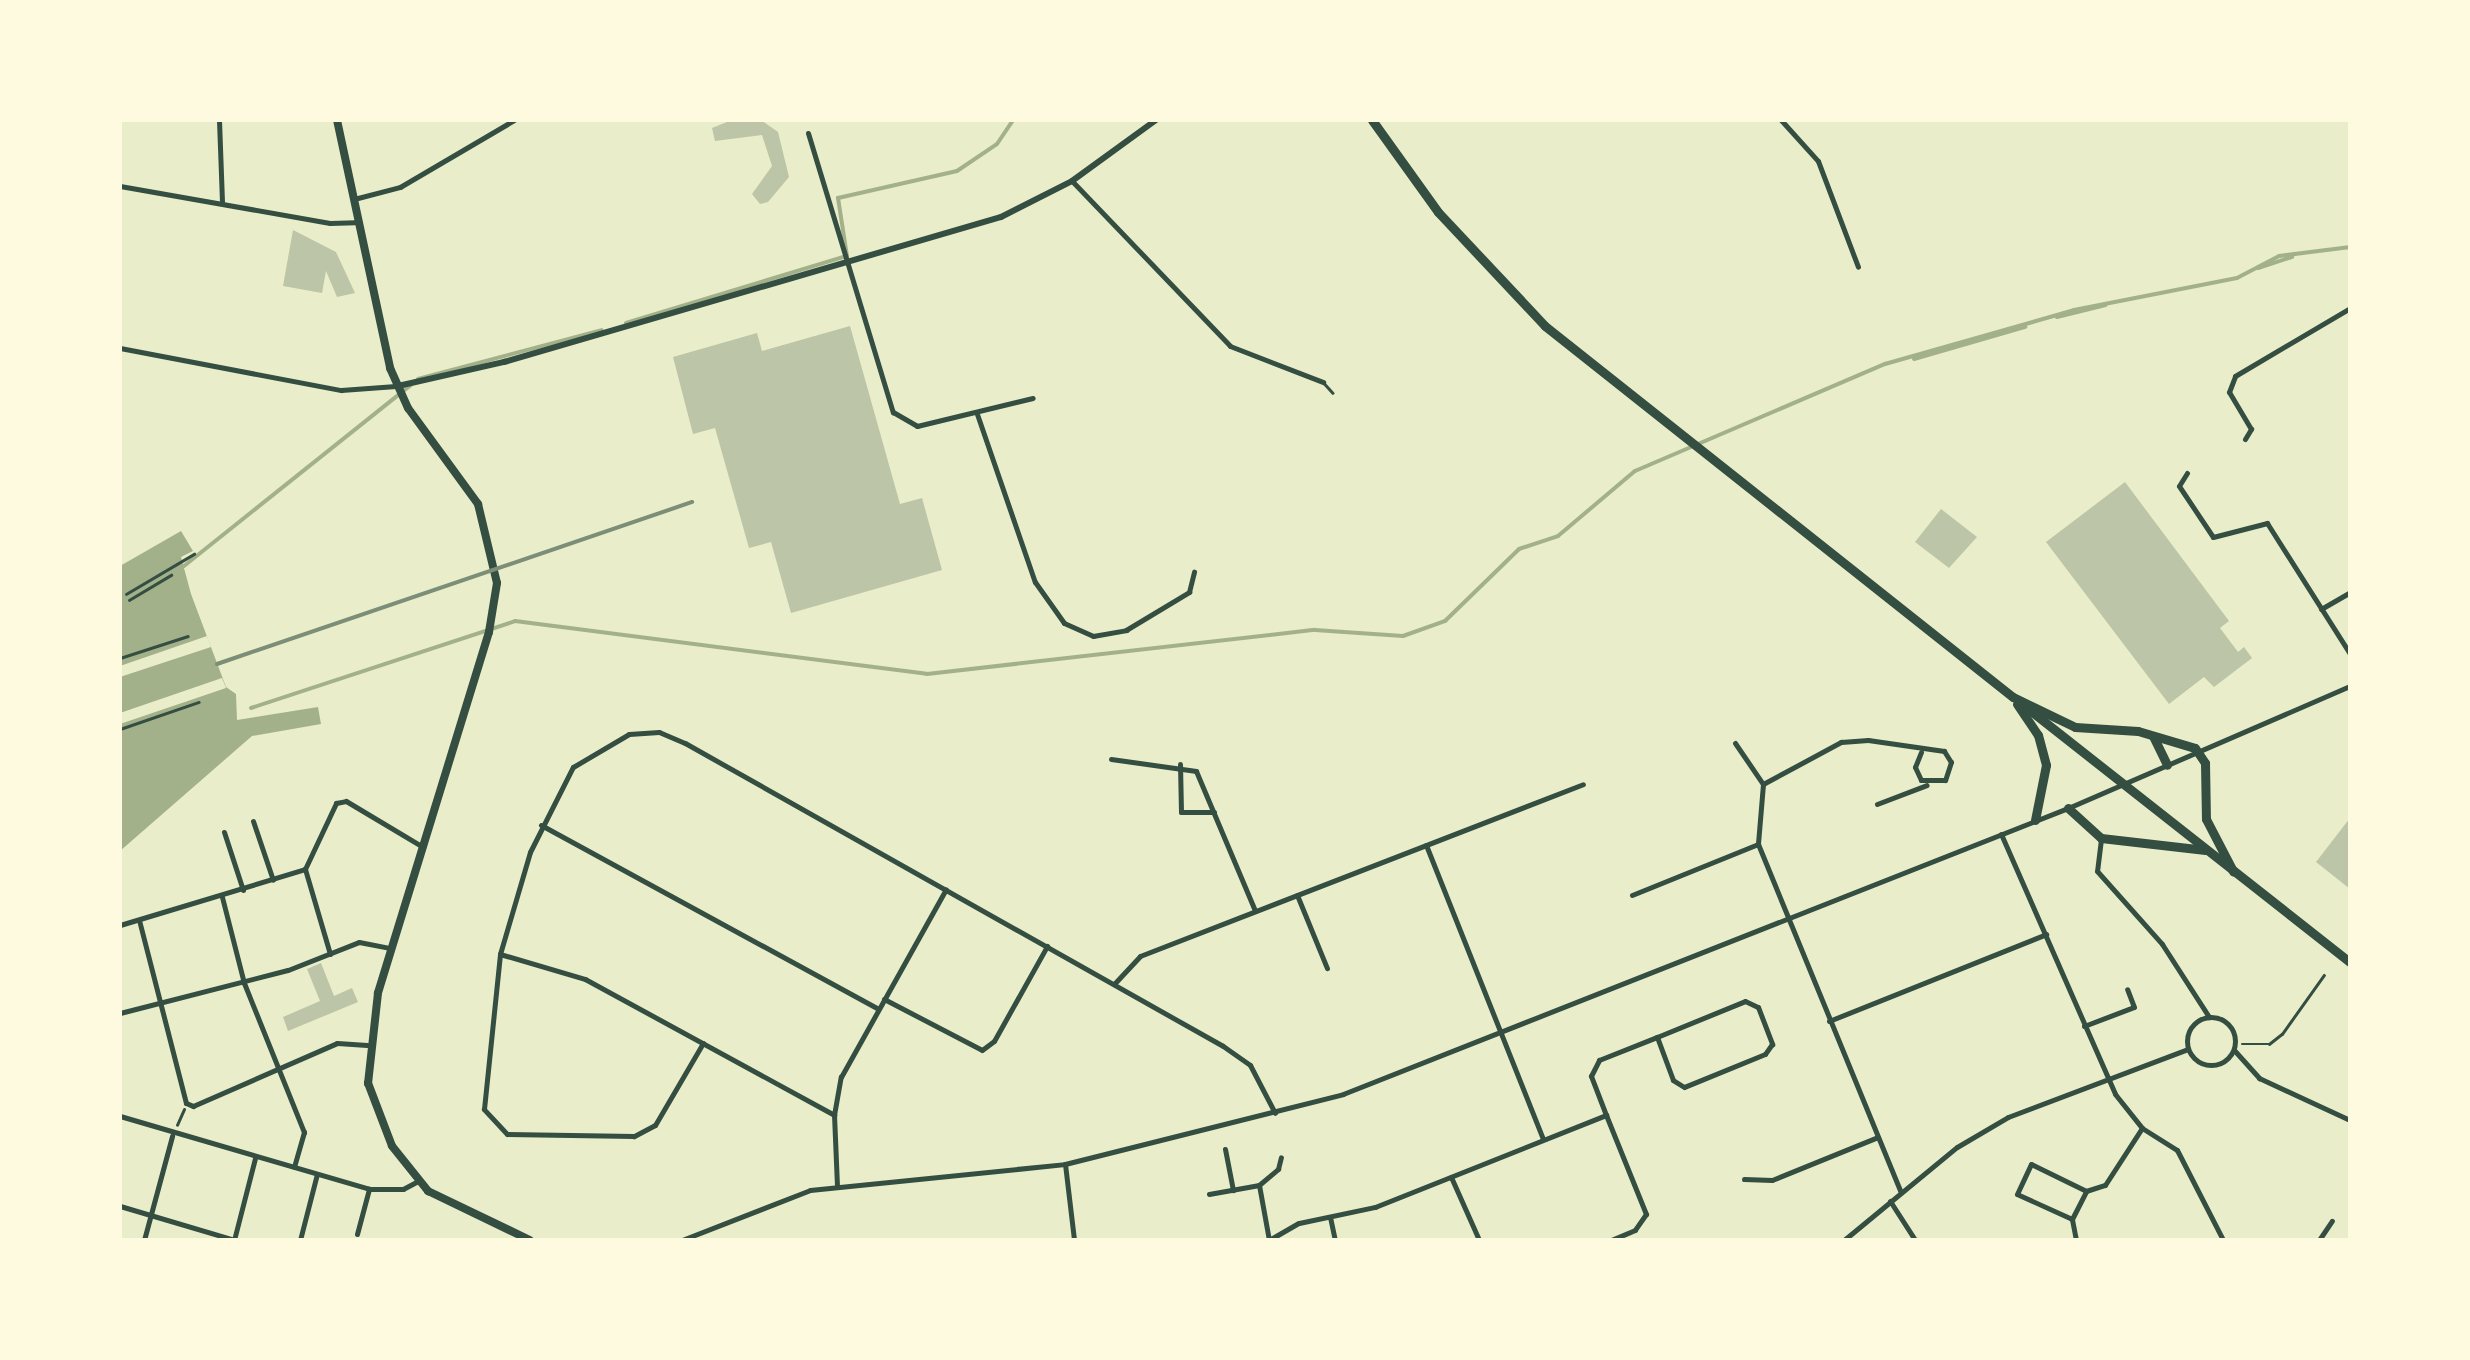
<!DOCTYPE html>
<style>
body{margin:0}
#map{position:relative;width:2470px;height:1360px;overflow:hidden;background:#e9edc9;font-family:"Source Serif 4",serif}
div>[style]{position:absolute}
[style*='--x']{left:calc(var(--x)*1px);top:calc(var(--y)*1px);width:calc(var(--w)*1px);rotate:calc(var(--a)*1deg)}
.water>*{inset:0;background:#a3b18a}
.pier>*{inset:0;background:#e9edc9}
.stream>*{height:4px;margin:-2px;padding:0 2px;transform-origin:2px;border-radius:2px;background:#a3b18a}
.building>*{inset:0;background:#bcc5a7}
.path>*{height:2.5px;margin:-1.25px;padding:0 1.25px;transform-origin:1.25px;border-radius:1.25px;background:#344e41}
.service>*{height:2.5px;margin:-1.25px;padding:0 1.25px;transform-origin:1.25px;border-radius:1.25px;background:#344e41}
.minor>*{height:5px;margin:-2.5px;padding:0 2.5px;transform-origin:2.5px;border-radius:2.5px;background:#344e41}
.minor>.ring{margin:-2.5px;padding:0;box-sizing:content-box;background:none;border:5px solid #344e41;border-radius:50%}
.tertiary>*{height:6px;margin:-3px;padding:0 3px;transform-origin:3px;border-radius:3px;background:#344e41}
.secondary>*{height:8px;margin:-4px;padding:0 4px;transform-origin:4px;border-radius:4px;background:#344e41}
.primary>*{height:9px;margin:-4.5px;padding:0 4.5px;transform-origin:4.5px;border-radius:4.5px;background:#344e41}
.rail>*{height:4px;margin:-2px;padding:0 2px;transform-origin:2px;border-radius:2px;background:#7c8e77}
span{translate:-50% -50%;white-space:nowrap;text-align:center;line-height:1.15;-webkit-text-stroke:8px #fefae0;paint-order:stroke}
.frame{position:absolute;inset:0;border:122px solid #fefae0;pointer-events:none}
</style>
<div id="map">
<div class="water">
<i style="clip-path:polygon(181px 531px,193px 551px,181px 557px,191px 594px,226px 687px,236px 694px,237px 720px,318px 707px,321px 724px,252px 736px,120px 851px,120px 566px)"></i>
</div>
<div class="pier">
<i style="clip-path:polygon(207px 636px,211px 647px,120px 677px,120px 666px)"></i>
<i style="clip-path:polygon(222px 678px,226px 688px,120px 724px,120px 713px)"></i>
</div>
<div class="stream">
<i style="--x:2258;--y:268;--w:36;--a:-18"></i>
<i style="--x:2057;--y:317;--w:50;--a:-13.8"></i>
<i style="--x:626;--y:323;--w:231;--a:-16.9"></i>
<i style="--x:847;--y:256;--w:59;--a:-98.8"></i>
<i style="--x:838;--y:198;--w:122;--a:-12.8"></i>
<i style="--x:957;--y:171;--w:48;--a:-34"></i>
<i style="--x:997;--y:144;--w:29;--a:-56"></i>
<i style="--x:1914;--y:359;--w:116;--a:-16.1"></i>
<i style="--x:418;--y:379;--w:190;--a:-14.9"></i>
<i style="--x:184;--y:566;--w:290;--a:-38.6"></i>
<i style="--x:251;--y:708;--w:278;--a:-18.2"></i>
<i style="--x:515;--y:621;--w:415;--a:7.3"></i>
<i style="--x:927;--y:674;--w:390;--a:-6.5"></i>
<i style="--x:1315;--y:630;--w:88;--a:3.9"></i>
<i style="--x:1403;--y:636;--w:45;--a:-19.7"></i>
<i style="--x:1445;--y:621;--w:103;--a:-44.2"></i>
<i style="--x:1519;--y:549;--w:41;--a:-18.4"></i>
<i style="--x:1558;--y:536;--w:101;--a:-40.2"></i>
<i style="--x:1635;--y:471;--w:272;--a:-23.2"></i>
<i style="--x:1885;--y:364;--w:197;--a:-15.9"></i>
<i style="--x:2074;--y:310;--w:166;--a:-11.1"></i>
<i style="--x:2237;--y:278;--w:47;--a:-27.6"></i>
<i style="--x:2279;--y:256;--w:72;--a:-7.2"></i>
</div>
<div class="building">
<i style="clip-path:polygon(732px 120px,761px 120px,778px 132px,789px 177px,768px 202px,760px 204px,752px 194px,772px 166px,762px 135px,715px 141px,712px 128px)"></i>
<i style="clip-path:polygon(293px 230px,336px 252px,355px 293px,337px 297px,326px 271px,322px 293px,283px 286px)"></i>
<i style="clip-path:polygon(850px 326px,900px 504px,922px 498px,942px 570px,791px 613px,771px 542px,749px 548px,715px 428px,693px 434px,673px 357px,757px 333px,762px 351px)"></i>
<i style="clip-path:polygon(2125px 482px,2229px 621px,2220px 628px,2238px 652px,2244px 647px,2252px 658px,2214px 687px,2204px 677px,2169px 704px,2046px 542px)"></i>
<i style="clip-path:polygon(1941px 509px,1977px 537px,1949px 568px,1915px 542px)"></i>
<i style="clip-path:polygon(2350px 818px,2350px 889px,2316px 862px)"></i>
<i style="clip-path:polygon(321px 963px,334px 996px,352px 988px,358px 1002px,288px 1031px,283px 1017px,320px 1001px,307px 969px)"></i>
</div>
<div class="path">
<i style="--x:126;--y:594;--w:79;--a:-30.5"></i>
<i style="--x:129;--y:600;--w:49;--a:-30.8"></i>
<i style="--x:120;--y:658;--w:71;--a:-17.9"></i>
<i style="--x:120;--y:729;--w:83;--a:-18.9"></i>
<i style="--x:2242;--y:1044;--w:27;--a:0"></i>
<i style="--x:2269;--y:1044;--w:16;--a:-38"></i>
<i style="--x:2282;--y:1034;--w:72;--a:-54.6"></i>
<i style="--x:177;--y:1125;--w:17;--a:-66"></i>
</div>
<div class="service">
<i style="--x:1324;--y:383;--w:13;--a:48"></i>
</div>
<div class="minor">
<i style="--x:219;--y:120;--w:83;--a:87.9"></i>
<i style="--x:1781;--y:120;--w:55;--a:47.9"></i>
<i style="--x:1818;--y:161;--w:113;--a:69.3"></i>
<i style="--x:808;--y:133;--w:292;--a:73.1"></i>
<i style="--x:893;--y:412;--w:28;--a:30"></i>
<i style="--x:917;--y:426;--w:119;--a:-13.6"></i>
<i style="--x:1072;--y:181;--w:228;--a:46.2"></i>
<i style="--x:1230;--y:346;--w:100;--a:21.2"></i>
<i style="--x:120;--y:186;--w:213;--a:10"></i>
<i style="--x:330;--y:223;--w:25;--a:-2"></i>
<i style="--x:354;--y:199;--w:48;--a:-14.6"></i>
<i style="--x:400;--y:187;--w:132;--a:-30.4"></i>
<i style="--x:120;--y:348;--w:225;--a:10.8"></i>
<i style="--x:341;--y:390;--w:55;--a:-4.2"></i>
<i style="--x:977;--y:414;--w:178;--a:71"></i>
<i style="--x:1035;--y:582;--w:50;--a:54.7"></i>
<i style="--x:1064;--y:623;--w:32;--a:24"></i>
<i style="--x:1093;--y:636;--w:34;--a:-10"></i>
<i style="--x:1126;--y:630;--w:74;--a:-31.1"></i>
<i style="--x:1189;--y:592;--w:21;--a:-76"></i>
<i style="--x:2245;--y:439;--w:12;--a:-59"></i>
<i style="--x:2251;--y:429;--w:43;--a:-120.7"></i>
<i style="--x:2229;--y:392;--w:17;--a:-69"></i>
<i style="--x:2235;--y:376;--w:134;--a:-30.6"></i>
<i style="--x:2187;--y:473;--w:15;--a:122"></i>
<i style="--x:2179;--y:486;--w:61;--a:56.3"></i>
<i style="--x:2213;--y:537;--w:56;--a:-14.5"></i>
<i style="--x:2267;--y:523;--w:155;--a:57.6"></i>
<i style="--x:2321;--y:609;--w:34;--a:-30"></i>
<i style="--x:1735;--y:743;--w:50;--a:55.7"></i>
<i style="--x:1763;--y:784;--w:60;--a:94.8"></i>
<i style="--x:1758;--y:844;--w:375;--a:67.7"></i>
<i style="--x:1111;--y:759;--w:86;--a:8"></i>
<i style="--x:1196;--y:771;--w:152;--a:67.1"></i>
<i style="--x:1180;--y:764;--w:48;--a:88.8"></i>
<i style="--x:1181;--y:812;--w:33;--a:0"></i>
<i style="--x:1763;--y:784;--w:89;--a:-28.3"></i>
<i style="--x:1841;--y:742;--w:27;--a:-4"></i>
<i style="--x:1868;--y:740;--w:77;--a:8.2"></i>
<i style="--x:1944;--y:751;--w:13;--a:58"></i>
<i style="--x:1951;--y:762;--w:19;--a:108"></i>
<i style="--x:1945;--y:780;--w:24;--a:180"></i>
<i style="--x:1921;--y:780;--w:14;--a:-115"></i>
<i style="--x:1915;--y:767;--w:16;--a:-68"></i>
<i style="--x:1877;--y:804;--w:53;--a:-20.8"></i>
<i style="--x:253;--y:821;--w:62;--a:71.3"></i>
<i style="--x:541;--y:825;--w:384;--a:28.6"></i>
<i style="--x:224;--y:832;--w:61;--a:71.9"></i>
<i style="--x:2001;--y:834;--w:284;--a:66.3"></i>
<i style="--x:2115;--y:1094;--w:43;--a:51.5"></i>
<i style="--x:2142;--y:1128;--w:41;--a:32.2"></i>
<i style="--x:2177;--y:1150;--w:101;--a:62.9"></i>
<i style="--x:2101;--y:839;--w:32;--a:97"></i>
<i style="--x:2097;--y:871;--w:98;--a:48.3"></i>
<i style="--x:2162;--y:944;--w:87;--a:57.2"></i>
<i style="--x:1426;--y:845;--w:316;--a:68.3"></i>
<i style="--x:1297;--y:895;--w:79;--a:67.7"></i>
<i style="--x:1632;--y:895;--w:136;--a:-22"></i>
<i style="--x:222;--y:897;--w:89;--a:75.7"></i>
<i style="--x:244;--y:983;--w:161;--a:68.1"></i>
<i style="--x:304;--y:1132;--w:36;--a:106"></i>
<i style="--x:139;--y:920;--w:189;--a:75.6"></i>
<i style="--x:186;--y:1103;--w:8;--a:23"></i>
<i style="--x:193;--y:1106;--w:157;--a:-23.6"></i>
<i style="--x:337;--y:1043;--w:30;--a:4"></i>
<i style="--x:120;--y:925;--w:193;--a:-16.8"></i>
<i style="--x:330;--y:954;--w:89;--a:-106.4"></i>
<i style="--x:305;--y:869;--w:73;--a:-64.8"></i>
<i style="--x:336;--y:803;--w:10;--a:-11"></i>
<i style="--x:346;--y:801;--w:90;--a:30.9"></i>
<i style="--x:500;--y:954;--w:89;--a:16.4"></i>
<i style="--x:585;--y:979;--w:284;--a:28.6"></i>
<i style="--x:1114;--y:984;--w:38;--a:-47"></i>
<i style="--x:1140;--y:956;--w:475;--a:-21.2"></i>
<i style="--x:884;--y:999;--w:110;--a:27.5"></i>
<i style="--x:982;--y:1050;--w:15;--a:-37"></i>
<i style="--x:994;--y:1041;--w:109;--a:-60.8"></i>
<i style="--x:120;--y:1013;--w:173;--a:-14.4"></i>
<i style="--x:288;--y:970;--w:76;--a:-21.5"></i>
<i style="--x:359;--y:942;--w:32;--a:11"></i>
<i class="ring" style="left:2187px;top:1017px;width:43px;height:43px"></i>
<i style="--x:1829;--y:1021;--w:234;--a:-21.8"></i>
<i style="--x:2084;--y:1026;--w:53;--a:-20.8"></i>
<i style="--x:2134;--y:1007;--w:19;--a:-111"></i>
<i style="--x:703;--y:1043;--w:95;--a:120.3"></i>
<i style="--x:655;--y:1125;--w:24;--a:152"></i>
<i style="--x:634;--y:1136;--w:127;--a:-179.1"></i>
<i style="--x:507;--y:1134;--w:34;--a:-133"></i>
<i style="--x:484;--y:1109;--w:156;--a:-84.1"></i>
<i style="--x:500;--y:954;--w:106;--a:-73.6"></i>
<i style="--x:530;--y:852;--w:95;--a:-63.2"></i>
<i style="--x:573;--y:767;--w:65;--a:-30.5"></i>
<i style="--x:629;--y:734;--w:30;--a:-4"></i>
<i style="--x:659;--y:732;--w:28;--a:23"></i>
<i style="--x:685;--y:743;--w:617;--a:29.39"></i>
<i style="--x:1223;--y:1046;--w:33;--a:35"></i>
<i style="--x:1250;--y:1065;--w:54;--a:62.5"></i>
<i style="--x:2234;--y:1050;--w:38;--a:48"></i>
<i style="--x:2259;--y:1078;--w:100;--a:24.8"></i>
<i style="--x:1606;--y:1115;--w:107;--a:68"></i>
<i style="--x:1646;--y:1214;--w:19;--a:125"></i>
<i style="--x:1635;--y:1230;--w:26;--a:157"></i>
<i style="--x:120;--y:1116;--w:259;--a:16.3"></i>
<i style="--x:369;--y:1189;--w:34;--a:0"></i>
<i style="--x:403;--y:1189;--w:17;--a:-28"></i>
<i style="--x:1225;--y:1149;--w:42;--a:79"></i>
<i style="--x:1065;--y:1164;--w:77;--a:83.2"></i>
<i style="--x:1451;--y:1177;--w:69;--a:66"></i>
<i style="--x:1744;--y:1179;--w:28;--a:2"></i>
<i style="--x:1772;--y:1180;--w:114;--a:-22.1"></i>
<i style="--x:1259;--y:1185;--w:56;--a:79.7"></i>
<i style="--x:837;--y:1186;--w:71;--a:-92.4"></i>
<i style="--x:834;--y:1115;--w:39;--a:-80"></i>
<i style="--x:841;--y:1077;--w:215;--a:-60.8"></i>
<i style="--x:1209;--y:1194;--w:51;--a:-10.2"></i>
<i style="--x:1259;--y:1185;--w:25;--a:-40"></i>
<i style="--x:1278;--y:1169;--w:12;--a:-76"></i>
<i style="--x:1890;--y:1201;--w:46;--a:57.3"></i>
<i style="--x:120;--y:1206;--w:120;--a:16.5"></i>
<i style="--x:1330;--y:1217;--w:24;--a:78"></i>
<i style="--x:2072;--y:1219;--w:60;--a:-155.6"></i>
<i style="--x:2017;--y:1194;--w:33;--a:-65"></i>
<i style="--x:2031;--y:1164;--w:61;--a:26.1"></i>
<i style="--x:357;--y:1234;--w:47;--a:-75.1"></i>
<i style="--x:144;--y:1240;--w:108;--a:-74.9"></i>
<i style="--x:234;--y:1240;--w:85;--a:-75.6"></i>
<i style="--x:300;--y:1240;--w:68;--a:-75.6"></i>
<i style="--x:682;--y:1240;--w:137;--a:-21.3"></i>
<i style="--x:810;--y:1190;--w:256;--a:-5.8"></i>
<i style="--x:1065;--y:1164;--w:287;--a:-14.1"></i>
<i style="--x:1343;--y:1094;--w:779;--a:-21.53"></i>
<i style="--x:2068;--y:808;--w:307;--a:-23.4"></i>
<i style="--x:1269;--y:1240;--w:34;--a:-30"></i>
<i style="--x:1299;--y:1223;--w:78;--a:-11.9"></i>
<i style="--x:1375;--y:1207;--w:249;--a:-21.7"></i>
<i style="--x:1606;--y:1115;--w:42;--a:-111"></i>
<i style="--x:1591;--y:1076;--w:18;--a:-63"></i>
<i style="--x:1599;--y:1060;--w:62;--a:-21.6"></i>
<i style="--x:1657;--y:1037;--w:95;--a:-22.2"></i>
<i style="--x:1745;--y:1001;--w:14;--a:25"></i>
<i style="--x:1758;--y:1007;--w:40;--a:69"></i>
<i style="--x:1772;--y:1044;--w:12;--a:125"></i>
<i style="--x:1765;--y:1054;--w:87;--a:157.8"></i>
<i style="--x:1684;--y:1087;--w:13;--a:-148"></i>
<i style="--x:1673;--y:1080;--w:46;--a:-110.4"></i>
<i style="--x:1844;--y:1240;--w:146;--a:-39.5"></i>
<i style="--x:1957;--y:1147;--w:59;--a:-30.5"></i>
<i style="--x:2008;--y:1117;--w:192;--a:-20.7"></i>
<i style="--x:2076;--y:1240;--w:21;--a:-101"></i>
<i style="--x:2072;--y:1219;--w:31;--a:-63"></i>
<i style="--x:2086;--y:1191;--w:20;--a:-18"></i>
<i style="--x:2105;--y:1185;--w:68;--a:-57"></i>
<i style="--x:2319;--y:1240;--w:23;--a:-56"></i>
</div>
<div class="tertiary">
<i style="--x:398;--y:386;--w:109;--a:-12.8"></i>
<i style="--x:504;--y:362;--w:518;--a:-16.26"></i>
<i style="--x:1001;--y:217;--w:80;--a:-26.9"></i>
<i style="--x:1072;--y:181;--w:104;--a:-36"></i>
</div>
<div class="secondary">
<i style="--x:337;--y:120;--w:254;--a:77.9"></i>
<i style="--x:390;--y:368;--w:44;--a:65.8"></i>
<i style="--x:408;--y:408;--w:119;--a:53.9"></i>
<i style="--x:478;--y:504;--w:81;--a:76.5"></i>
<i style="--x:497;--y:583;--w:50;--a:99.3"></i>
<i style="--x:489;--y:632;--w:378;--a:107.1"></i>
<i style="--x:378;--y:993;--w:91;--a:96.3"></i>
<i style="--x:368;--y:1083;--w:67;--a:69.1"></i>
<i style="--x:392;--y:1146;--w:58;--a:51.3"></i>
<i style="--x:428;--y:1191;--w:113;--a:25.7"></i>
</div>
<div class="primary">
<i style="--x:1372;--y:120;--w:113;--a:54.3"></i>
<i style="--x:1438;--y:212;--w:156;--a:46.8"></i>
<i style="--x:1545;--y:326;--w:597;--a:38.41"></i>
<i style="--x:2013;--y:697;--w:69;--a:25.8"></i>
<i style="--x:2075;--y:727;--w:63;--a:3.6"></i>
<i style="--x:2138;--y:731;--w:59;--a:16.6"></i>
<i style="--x:2195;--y:748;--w:18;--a:56"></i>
<i style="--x:2205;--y:763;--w:56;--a:89"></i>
<i style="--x:2206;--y:819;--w:59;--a:62.6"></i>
<i style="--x:2017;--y:704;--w:37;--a:56"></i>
<i style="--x:2038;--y:735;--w:31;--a:75"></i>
<i style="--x:2046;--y:765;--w:56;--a:101.3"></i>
<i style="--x:2027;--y:708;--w:411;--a:38.2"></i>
<i style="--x:2153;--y:736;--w:32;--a:64"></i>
<i style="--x:2068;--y:808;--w:45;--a:42.3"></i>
<i style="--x:2101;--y:838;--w:105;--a:6.6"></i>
</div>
<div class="rail">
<i style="--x:217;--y:664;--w:502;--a:-18.83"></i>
</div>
<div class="frame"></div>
</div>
